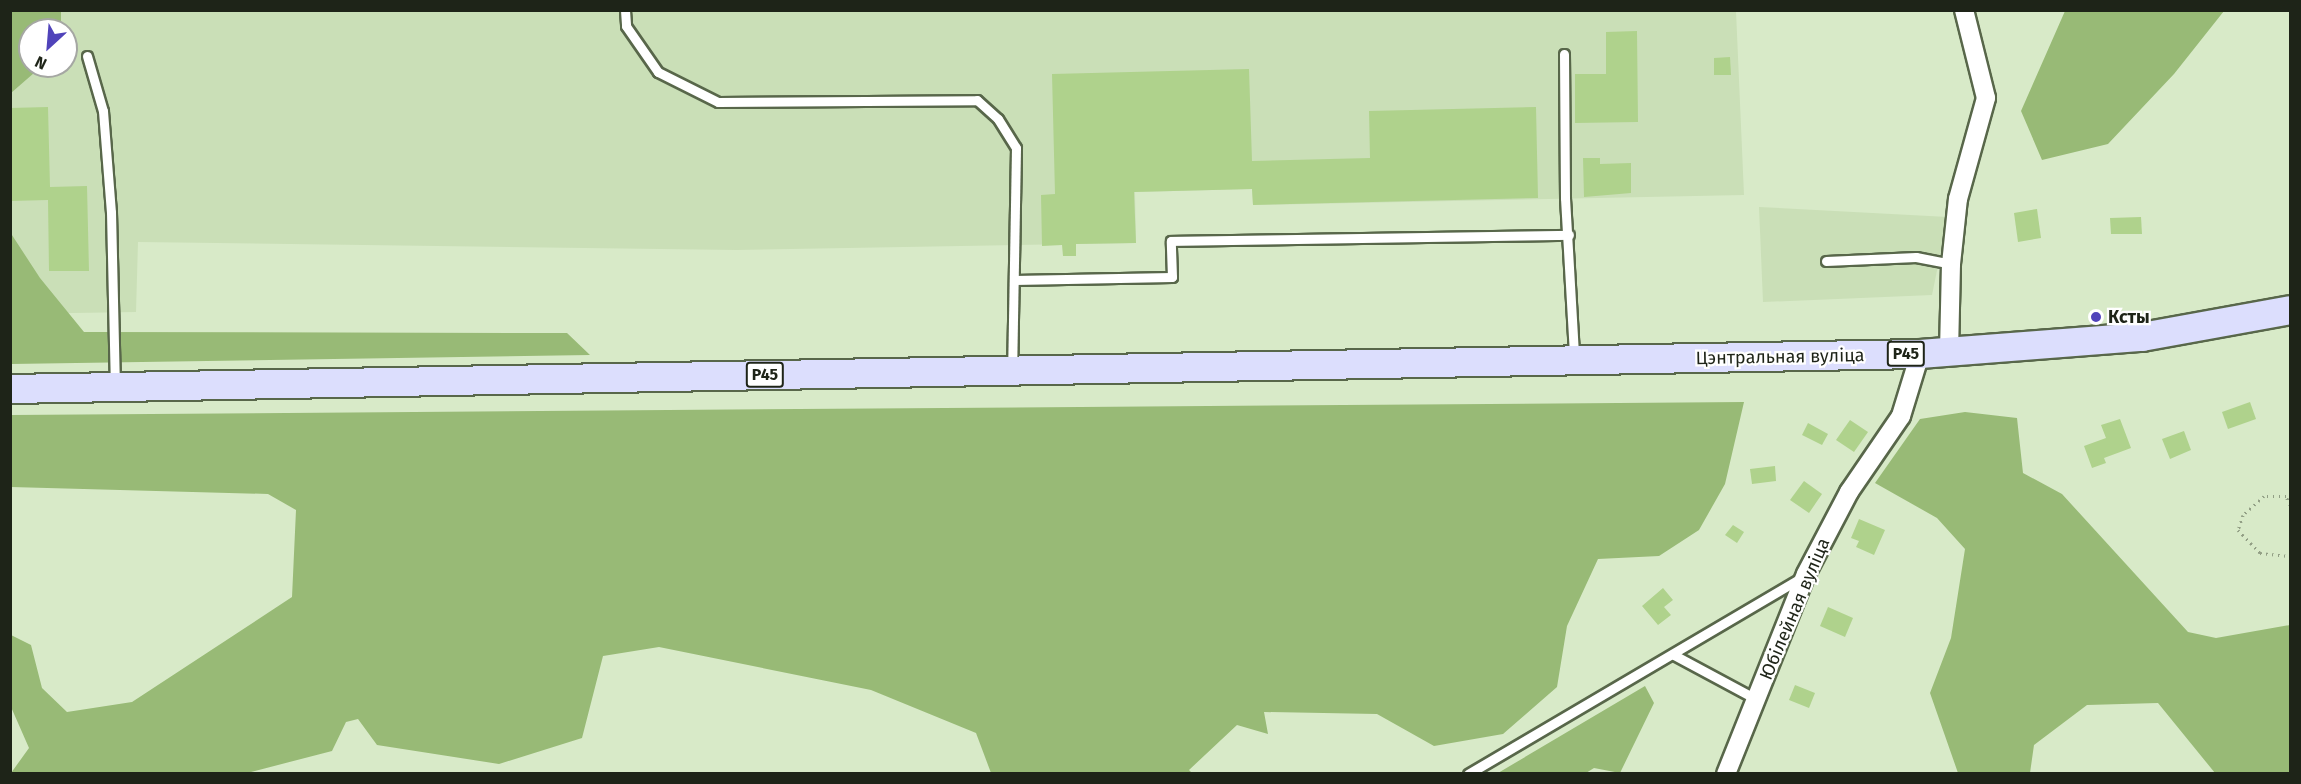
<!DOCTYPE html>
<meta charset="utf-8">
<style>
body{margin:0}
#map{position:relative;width:2301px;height:784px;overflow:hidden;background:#d8eac8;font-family:"Fira Sans",sans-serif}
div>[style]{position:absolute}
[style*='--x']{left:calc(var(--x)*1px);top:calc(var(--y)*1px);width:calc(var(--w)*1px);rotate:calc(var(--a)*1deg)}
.built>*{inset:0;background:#cadfb7}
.forest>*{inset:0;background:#98ba76}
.building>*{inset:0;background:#afd28c}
.path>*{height:3px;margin-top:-1.5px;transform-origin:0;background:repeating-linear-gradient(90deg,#929f85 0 1.5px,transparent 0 6px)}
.roads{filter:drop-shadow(2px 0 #58674a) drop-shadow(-2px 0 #58674a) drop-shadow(0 2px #58674a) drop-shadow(0 -2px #58674a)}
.lane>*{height:9px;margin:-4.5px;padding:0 4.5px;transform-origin:4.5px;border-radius:4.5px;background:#fff}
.street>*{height:18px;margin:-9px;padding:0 9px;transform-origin:9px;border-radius:9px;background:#fff}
.primary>*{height:28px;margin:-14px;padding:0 14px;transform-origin:14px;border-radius:14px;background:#dcdefd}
.dots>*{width:16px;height:16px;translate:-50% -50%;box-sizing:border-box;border:3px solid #fff;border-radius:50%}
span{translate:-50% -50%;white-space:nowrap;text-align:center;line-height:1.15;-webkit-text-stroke:4.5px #fff;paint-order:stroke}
.shield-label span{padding:2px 4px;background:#fff;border:2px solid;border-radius:4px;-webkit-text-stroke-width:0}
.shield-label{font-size:16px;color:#1e2418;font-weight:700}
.poi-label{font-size:18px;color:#1e2418;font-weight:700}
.left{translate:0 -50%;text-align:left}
.street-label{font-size:18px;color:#1e2418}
.frame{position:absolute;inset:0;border:12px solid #1e2418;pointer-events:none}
.north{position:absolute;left:18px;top:18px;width:60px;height:60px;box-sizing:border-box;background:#fff;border:2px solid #a5a7a3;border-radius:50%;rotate:206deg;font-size:16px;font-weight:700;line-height:24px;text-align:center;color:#1e2418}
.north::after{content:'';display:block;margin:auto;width:21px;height:27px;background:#5043ba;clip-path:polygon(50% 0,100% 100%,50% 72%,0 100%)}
</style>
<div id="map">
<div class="built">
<i style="clip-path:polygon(44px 10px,1736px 11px,1744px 195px,1253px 205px,1252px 189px,1135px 192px,1136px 243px,737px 250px,138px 242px,136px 312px,11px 314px,10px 78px,30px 66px,66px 66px,66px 30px,45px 30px)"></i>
<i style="clip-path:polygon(1759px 207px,1948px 217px,1932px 295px,1763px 302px)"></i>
</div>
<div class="forest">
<i style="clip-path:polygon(11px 10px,61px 11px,61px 30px,30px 30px,30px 66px,42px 66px,11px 93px)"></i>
<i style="clip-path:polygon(2065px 11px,2065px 10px,2224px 11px,2174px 74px,2108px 144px,2042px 160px,2021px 111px)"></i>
<i style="clip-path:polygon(10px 232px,40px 278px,84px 332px,567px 333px,590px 355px,11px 364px)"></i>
<i style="clip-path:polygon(1744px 402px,1725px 484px,1699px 530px,1659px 556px,1598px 559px,1567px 626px,1557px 687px,1503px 734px,1434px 746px,1377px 714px,1264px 712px,1268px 734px,1237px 725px,1189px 770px,1192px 773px,991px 773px,976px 733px,871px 690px,659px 647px,603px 656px,582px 738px,499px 764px,377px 745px,358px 719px,346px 722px,332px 751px,247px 773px,11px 773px,29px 748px,11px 707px,11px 635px,31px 645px,42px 688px,67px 712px,132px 702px,292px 597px,296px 510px,268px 494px,11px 487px,11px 415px)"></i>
<i style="clip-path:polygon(1965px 412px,2017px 418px,2023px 473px,2062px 494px,2188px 632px,2216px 638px,2290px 625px,2290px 773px,2215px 773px,2158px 703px,2087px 705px,2034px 745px,2030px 773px,1958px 773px,1930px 693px,1951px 638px,1965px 549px,1937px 518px,1875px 483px,1920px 419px)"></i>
<i style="clip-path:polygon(1645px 686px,1654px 703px,1620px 773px,1594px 768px,1586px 773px,1498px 773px)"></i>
</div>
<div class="building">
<i style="clip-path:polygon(1637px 31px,1638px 122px,1575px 123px,1575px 74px,1606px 74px,1606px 32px)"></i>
<i style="clip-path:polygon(1730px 57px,1731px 75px,1714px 75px,1714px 58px)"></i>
<i style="clip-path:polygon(1249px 69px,1252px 161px,1370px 158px,1369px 111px,1536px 107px,1538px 198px,1253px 205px,1252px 189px,1134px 192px,1136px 243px,1076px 244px,1076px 256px,1063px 256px,1062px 245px,1042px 246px,1041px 195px,1055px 194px,1052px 74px)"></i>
<i style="clip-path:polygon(48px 107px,50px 187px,87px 186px,89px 271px,49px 271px,48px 200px,10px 201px,10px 108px)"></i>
<i style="clip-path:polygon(1583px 158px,1600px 158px,1600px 164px,1631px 163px,1631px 193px,1584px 197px)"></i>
<i style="clip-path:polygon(2037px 209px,2041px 238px,2018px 242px,2014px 213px)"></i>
<i style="clip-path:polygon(2141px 217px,2142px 234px,2111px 234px,2110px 218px)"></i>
<i style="clip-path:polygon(2250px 402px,2256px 419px,2228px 429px,2222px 412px)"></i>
<i style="clip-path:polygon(2120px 419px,2131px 448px,2104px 458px,2106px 463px,2092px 468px,2084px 446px,2106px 438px,2101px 425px)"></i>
<i style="clip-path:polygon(1850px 420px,1868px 432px,1854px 452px,1836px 440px)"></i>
<i style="clip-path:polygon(1808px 423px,1828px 434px,1822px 445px,1802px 435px)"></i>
<i style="clip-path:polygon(2184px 431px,2191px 450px,2170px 459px,2162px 439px)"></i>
<i style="clip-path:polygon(1775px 466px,1776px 481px,1752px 484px,1750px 469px)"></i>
<i style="clip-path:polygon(1804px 481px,1822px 494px,1809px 513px,1790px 500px)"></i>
<i style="clip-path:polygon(1859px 519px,1885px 530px,1874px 555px,1856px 547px,1859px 541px,1851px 538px)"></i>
<i style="clip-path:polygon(1733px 525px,1744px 532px,1737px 543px,1725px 535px)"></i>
<i style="clip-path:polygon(1663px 588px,1673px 600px,1664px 607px,1671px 615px,1658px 625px,1642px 606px)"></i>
<i style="clip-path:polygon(1828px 607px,1853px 618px,1845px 637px,1820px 626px)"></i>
<i style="clip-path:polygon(1795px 685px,1815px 693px,1809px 708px,1789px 700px)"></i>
</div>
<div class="path">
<i style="--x:2290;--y:505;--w:10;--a:-114"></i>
<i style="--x:2286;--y:496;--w:22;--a:180"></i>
<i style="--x:2264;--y:496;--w:28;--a:138"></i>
<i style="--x:2243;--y:515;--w:16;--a:108"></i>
<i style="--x:2238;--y:530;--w:32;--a:46"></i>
<i style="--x:2260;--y:553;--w:30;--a:6"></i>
</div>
<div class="roads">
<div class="lane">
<i style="--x:625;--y:10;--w:16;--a:86"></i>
<i style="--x:626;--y:26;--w:56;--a:55.2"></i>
<i style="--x:658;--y:72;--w:67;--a:26.6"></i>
<i style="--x:718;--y:102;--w:259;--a:-0.4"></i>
<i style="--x:977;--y:100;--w:28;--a:42"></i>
<i style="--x:998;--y:119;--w:34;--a:58"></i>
<i style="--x:1016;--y:148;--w:220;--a:91"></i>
<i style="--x:1564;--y:54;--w:144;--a:89.6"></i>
<i style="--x:1565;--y:198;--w:158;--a:86.7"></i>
<i style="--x:87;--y:56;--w:57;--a:73.8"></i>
<i style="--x:103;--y:111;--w:101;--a:85.5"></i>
<i style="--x:111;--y:212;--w:172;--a:88.7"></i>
<i style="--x:1826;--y:261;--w:90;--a:-2.5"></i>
<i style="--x:1916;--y:257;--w:36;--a:11"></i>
<i style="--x:1014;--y:280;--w:158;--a:-1.1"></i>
<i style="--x:1172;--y:277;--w:36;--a:-92"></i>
<i style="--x:1171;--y:241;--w:398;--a:-0.9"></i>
<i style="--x:1674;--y:655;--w:93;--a:28.2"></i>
<i style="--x:1468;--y:774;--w:390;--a:-30.5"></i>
</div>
<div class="street">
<i style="--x:1949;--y:352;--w:88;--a:-88.7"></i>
<i style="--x:1951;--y:264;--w:65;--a:-83.9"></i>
<i style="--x:1958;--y:199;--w:105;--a:-74.5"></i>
<i style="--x:1986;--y:98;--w:91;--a:-104"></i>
<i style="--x:1726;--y:774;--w:215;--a:-68.2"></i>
<i style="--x:1806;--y:574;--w:93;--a:-62.3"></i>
<i style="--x:1849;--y:492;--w:92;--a:-55.6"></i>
<i style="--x:1901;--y:416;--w:65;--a:-73"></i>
</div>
<div class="primary">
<i style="--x:10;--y:389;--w:1910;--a:-1.05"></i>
<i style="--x:1920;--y:354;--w:223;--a:-4.4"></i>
<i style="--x:2142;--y:337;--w:150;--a:-10.3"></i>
</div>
</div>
<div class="dots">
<i style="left:2096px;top:317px;background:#5043ba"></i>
</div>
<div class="shield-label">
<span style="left:1906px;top:354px">Р45</span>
<span style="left:765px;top:375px">Р45</span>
</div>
<div class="poi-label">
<span class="left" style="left:2108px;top:317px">Ксты</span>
</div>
<div class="street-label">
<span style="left:1780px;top:357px;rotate:-1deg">Цэнтральная вуліца</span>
<span style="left:1795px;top:609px;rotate:-67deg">Юбілейная вуліца</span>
</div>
<div class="frame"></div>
<div class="north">N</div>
</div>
